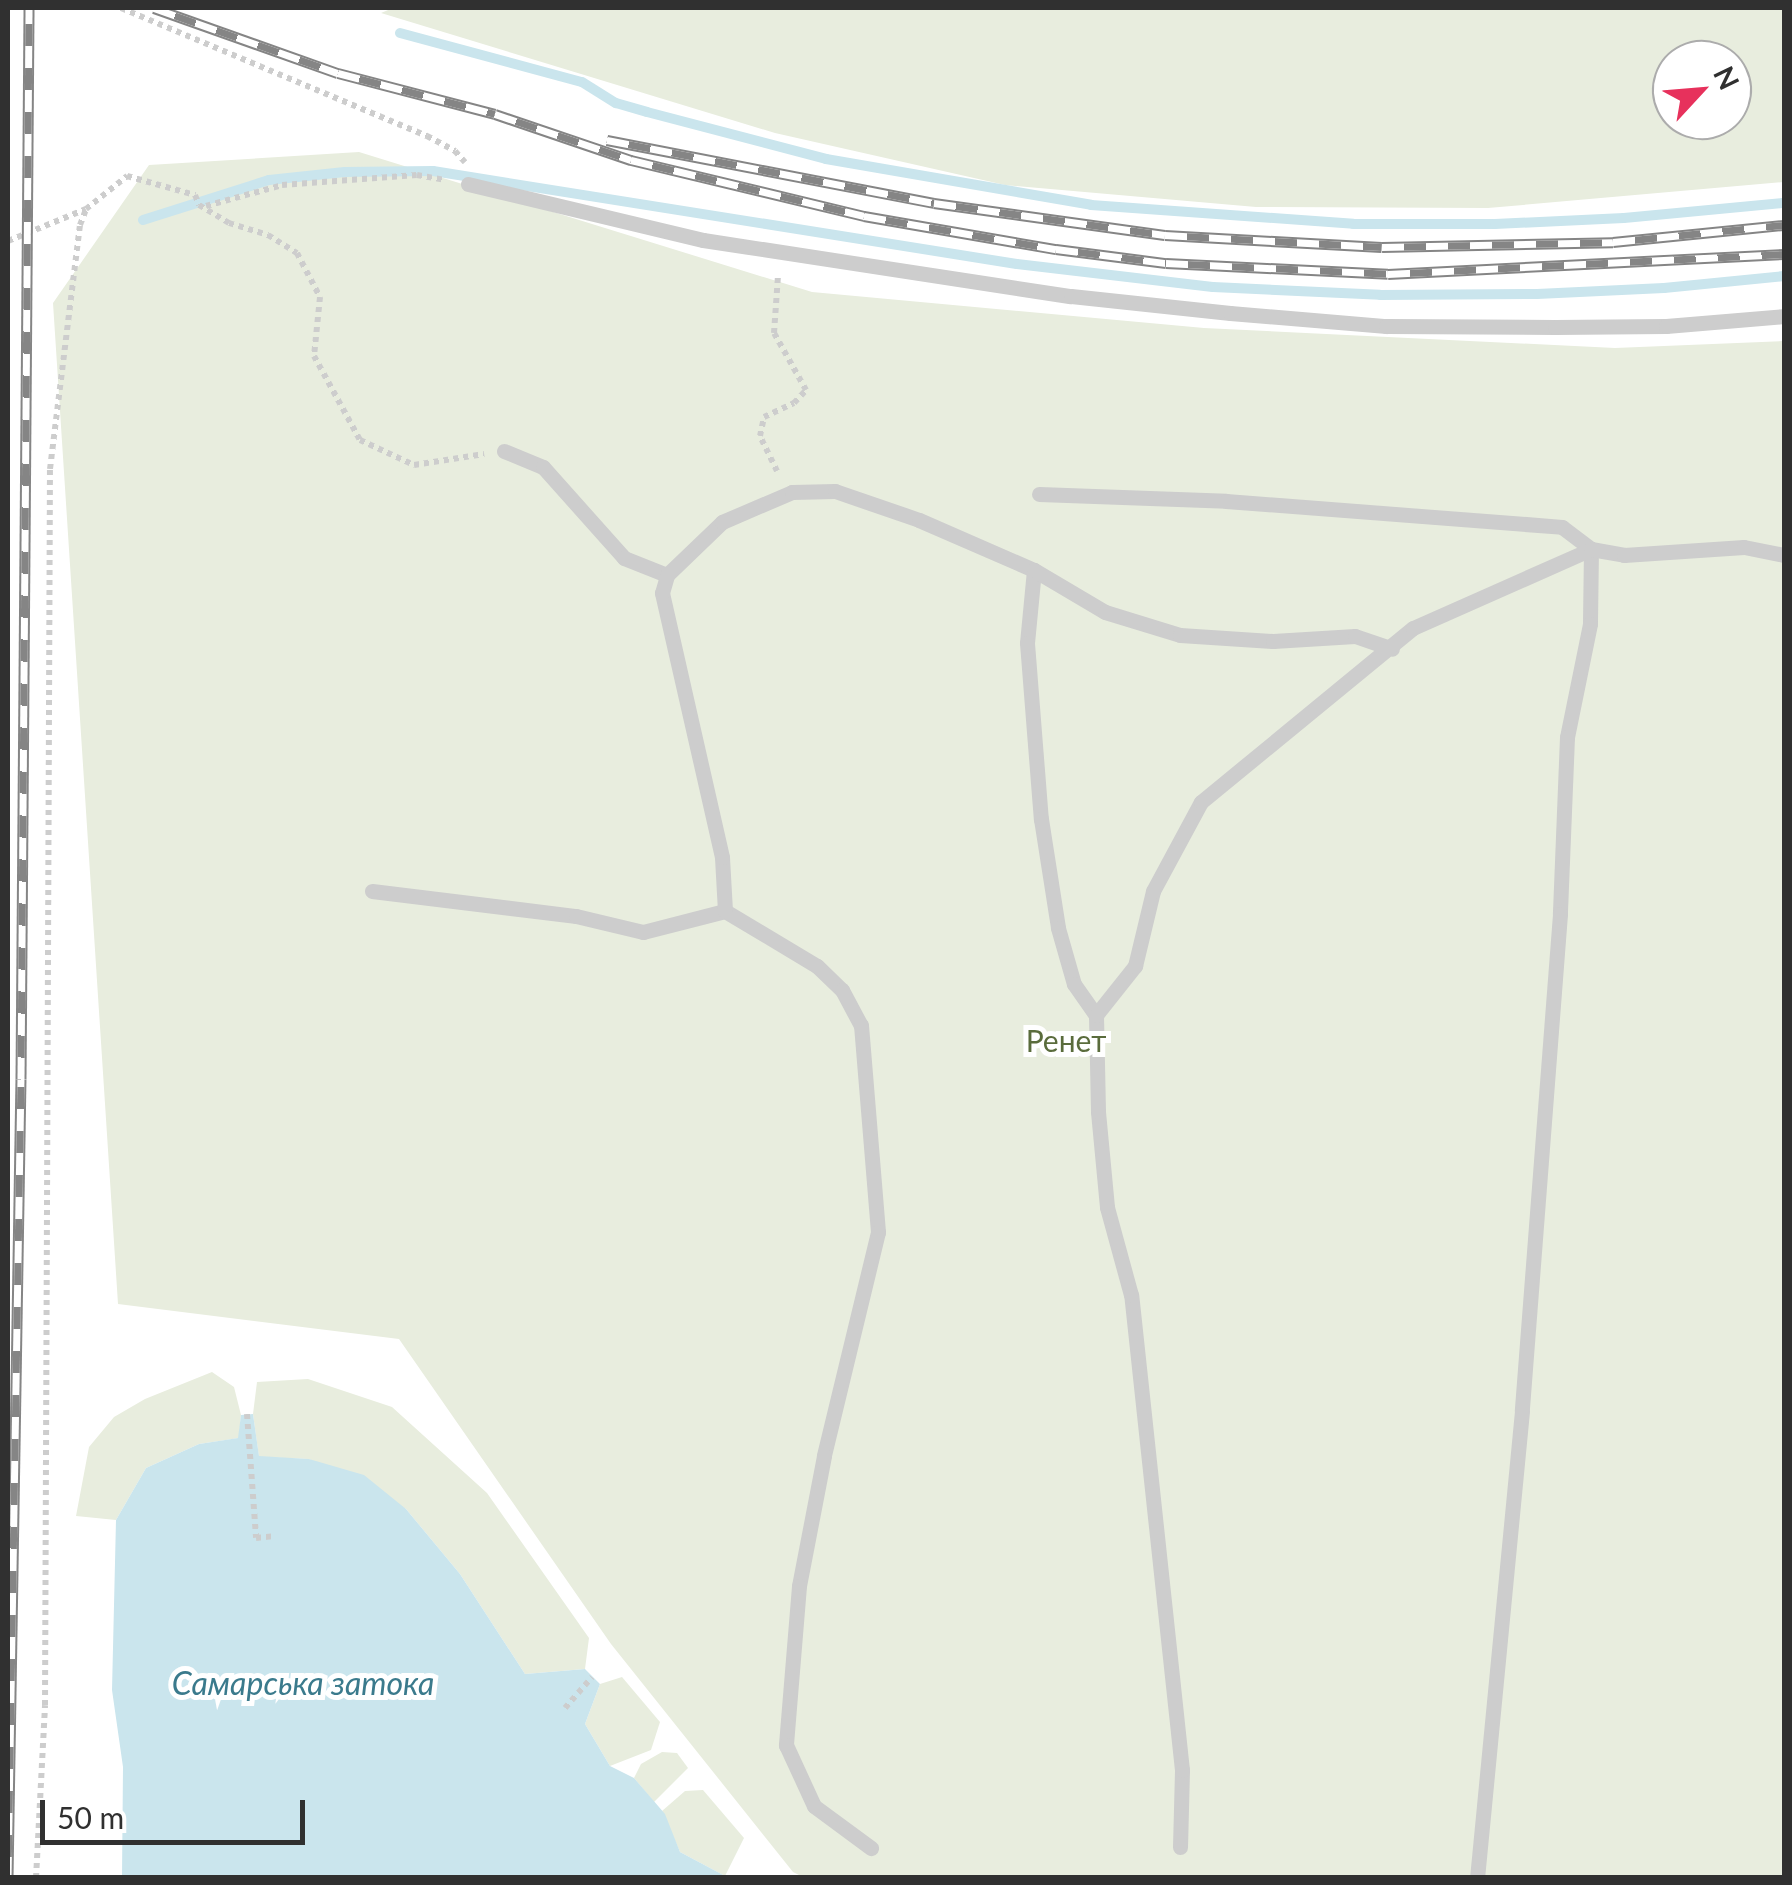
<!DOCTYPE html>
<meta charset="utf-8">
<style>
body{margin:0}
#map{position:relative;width:1792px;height:1885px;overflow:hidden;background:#fff;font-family:Lato,sans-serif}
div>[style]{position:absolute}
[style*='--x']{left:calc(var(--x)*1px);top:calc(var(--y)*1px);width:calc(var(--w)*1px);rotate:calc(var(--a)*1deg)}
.green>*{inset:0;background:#e8edde}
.water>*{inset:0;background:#cae5ed}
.stream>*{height:10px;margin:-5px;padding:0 5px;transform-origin:5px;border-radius:5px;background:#cae5ed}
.path>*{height:6px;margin-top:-3px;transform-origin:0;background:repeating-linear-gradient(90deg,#cdcdcd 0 5px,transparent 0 10px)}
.lane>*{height:15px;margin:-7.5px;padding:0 7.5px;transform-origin:7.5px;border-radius:7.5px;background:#cdcdcd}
.rail>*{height:11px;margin-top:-5.5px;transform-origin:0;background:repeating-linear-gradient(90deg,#fff 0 22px,#858585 0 44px);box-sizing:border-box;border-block:2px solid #858585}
span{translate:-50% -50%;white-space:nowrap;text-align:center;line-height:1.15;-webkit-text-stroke:10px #fff;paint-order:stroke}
.park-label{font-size:30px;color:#5a6c3c}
.water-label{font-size:32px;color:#3a7a8c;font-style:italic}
.frame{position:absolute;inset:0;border:10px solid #303030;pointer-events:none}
.north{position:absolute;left:1652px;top:40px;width:100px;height:100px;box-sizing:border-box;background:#fff;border:2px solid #acacac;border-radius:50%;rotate:64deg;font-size:28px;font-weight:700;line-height:40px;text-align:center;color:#303030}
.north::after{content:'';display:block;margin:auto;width:35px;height:45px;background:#e7315c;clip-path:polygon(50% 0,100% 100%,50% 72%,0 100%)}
.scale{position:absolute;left:40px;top:1800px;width:265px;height:45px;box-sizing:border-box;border:5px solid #303030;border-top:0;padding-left:12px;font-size:30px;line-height:35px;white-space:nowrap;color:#303030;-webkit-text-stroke:8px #fff;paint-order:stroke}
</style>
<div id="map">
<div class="green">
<i style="clip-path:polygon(evenodd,393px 8px,1784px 8px,1784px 182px,1488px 208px,1256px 207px,1005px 185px,775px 133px,381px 13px,393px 8px,1672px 60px,1732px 60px,1732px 120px,1672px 120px,1672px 60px)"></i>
<i style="clip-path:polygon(359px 152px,812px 292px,1204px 328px,1615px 348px,1784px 341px,1784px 1877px,803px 1877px,793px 1872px,611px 1644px,399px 1339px,118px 1304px,53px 303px,149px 165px)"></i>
<i style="clip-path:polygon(212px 1372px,234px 1387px,241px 1415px,239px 1438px,199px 1444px,146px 1468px,116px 1520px,76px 1516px,89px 1447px,114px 1417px,145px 1399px)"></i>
<i style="clip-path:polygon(308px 1379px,392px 1407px,487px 1493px,589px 1638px,585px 1669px,525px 1674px,460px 1574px,406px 1509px,309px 1459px,259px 1457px,253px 1414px,257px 1382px)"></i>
<i style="clip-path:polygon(622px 1677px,660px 1722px,651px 1750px,610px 1766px,585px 1724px,600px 1684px)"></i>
<i style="clip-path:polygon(662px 1752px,677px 1753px,688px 1768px,654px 1802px,634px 1778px,641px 1764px)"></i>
<i style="clip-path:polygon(703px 1790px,744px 1838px,725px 1876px,680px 1852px,662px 1811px,685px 1791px)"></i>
</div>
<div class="water">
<i style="clip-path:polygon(253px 1414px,259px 1456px,309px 1459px,364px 1475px,406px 1509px,460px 1574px,525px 1674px,585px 1669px,600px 1684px,585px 1724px,610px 1766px,634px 1778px,665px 1814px,680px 1852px,727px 1877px,122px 1877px,123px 1767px,112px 1690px,116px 1520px,146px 1468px,199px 1444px,238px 1438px,241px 1415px)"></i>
</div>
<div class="stream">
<i style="--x:400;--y:33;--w:188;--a:15.1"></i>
<i style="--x:582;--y:82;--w:40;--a:32"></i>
<i style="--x:616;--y:103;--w:32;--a:16"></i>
<i style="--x:647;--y:112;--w:185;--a:14.7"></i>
<i style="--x:826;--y:159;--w:269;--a:9.8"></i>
<i style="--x:1091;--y:205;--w:263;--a:4.1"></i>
<i style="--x:1353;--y:224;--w:142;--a:0"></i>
<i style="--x:1495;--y:224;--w:129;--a:-2.7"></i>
<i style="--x:1624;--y:218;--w:161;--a:-5.4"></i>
<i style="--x:143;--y:220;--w:132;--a:-17.6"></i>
<i style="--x:269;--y:180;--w:76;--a:-6"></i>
<i style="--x:345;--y:172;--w:88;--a:-0.7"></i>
<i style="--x:433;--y:171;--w:591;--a:9.05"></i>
<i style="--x:1017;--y:264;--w:197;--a:6.7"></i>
<i style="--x:1213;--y:287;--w:167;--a:2.7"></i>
<i style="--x:1380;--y:295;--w:157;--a:-0.4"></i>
<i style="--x:1537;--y:294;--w:127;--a:-2.7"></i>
<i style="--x:1664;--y:288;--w:121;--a:-5.7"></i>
</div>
<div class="path">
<i style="--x:121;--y:8;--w:332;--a:22.7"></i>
<i style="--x:427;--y:136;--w:32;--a:28"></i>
<i style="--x:455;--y:151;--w:15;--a:48"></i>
<i style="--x:206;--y:206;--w:79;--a:-15.4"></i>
<i style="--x:282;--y:185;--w:135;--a:-4.2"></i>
<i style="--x:417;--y:175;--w:28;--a:10"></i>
<i style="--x:8;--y:241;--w:84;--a:-22.3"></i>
<i style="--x:86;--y:209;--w:53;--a:-38.8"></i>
<i style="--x:127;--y:176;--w:71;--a:15.6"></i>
<i style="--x:195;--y:195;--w:11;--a:68"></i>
<i style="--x:199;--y:205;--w:35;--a:31"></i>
<i style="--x:229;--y:223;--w:41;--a:17.1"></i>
<i style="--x:268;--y:235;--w:34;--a:32"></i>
<i style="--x:297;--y:253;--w:50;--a:62.4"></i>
<i style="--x:320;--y:297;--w:59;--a:95.8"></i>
<i style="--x:314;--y:356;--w:96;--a:61.3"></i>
<i style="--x:360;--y:440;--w:60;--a:24.8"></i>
<i style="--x:414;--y:465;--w:71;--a:-8.9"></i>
<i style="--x:777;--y:471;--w:39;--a:-116"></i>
<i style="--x:760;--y:436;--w:19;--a:-78"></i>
<i style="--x:764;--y:417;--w:33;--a:-25"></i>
<i style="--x:794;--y:403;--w:18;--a:-47"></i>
<i style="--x:806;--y:390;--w:65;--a:-119.3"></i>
<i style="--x:774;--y:333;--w:57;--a:-86"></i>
<i style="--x:247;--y:1414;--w:124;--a:85.8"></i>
<i style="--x:256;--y:1538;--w:18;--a:-6"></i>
<i style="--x:565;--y:1708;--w:41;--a:-48.9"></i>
<i style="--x:36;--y:1878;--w:173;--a:-87"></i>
<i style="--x:45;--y:1705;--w:1236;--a:-89.77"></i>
<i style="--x:50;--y:469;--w:246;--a:-83"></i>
<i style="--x:80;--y:225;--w:17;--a:-69"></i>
</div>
<div class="lane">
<i style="--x:468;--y:184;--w:242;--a:13.4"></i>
<i style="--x:703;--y:240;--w:372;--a:8.7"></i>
<i style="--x:1071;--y:296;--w:160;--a:6.1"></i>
<i style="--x:1230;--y:313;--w:157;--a:4.8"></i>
<i style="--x:1386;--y:326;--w:169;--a:0.3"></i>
<i style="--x:1555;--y:327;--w:111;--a:-0.5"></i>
<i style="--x:1666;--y:326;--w:118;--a:-4.8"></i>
<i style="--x:504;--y:451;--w:42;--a:22.3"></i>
<i style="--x:543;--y:467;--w:122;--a:48.3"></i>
<i style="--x:624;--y:558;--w:46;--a:21.6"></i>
<i style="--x:1039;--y:494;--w:187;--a:2.1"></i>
<i style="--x:1226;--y:501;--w:337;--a:4.4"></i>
<i style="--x:1562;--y:527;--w:36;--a:37"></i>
<i style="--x:1591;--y:549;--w:75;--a:90.8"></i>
<i style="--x:1590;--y:624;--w:115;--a:101.5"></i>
<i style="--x:1567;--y:737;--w:177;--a:92.3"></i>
<i style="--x:1560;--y:914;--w:498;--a:94.4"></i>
<i style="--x:1522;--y:1411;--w:469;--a:95.5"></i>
<i style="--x:1034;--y:570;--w:73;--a:95.5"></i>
<i style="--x:1027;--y:643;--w:177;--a:85.5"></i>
<i style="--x:1041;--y:819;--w:110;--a:81.1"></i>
<i style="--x:1058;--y:928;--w:58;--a:74.1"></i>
<i style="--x:1074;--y:984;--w:38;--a:55"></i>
<i style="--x:372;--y:891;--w:206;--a:7"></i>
<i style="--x:576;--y:916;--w:69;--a:13.4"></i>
<i style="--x:643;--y:932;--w:85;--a:-14.4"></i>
<i style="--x:725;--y:911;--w:107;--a:30.9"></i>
<i style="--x:817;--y:966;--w:35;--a:44"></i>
<i style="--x:842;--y:990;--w:40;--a:62"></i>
<i style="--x:861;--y:1025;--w:208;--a:85.3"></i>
<i style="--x:878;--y:1232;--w:230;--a:103.6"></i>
<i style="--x:824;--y:1456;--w:132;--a:100.9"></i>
<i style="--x:799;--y:1586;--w:160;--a:94.7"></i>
<i style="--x:786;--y:1745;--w:67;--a:65.3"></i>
<i style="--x:814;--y:1806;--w:71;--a:36.4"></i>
<i style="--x:725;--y:911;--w:54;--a:-93.2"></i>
<i style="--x:722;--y:857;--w:271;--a:-102.8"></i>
<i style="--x:662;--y:593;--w:19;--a:-74"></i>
<i style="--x:667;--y:575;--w:76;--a:-43.9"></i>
<i style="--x:722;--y:522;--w:76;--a:-23.2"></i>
<i style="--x:792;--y:492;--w:43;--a:-1.3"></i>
<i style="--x:835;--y:491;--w:89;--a:19"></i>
<i style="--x:919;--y:520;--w:125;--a:23.5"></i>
<i style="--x:1034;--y:570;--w:82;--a:30.6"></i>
<i style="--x:1105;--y:612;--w:78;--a:17"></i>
<i style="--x:1180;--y:635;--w:93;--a:3.7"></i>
<i style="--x:1273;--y:641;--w:82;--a:-3.5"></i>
<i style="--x:1355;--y:636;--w:39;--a:19"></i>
<i style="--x:1180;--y:1847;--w:77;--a:-88.5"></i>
<i style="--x:1182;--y:1770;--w:478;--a:-96.1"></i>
<i style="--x:1131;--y:1295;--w:91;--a:-105.3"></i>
<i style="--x:1107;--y:1207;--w:96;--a:-95.4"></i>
<i style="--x:1098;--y:1111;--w:96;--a:-91.2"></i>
<i style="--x:1096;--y:1015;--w:63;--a:-51.5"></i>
<i style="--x:1135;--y:966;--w:77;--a:-76.5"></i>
<i style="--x:1153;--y:891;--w:101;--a:-61.7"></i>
<i style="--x:1201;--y:802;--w:274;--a:-39.4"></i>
<i style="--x:1413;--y:628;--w:195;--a:-23.9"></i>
<i style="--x:1591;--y:549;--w:34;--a:10"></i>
<i style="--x:1624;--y:555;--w:120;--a:-3.8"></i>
<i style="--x:1744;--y:547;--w:41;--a:11.3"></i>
</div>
<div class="rail">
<i style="--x:154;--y:8;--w:195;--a:19.5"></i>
<i style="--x:338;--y:73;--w:162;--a:14.6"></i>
<i style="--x:495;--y:114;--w:144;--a:18.7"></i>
<i style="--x:631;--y:160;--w:240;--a:13.5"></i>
<i style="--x:864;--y:216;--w:195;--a:9.8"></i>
<i style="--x:1056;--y:249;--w:111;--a:7.3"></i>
<i style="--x:1166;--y:263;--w:222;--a:2.8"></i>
<i style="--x:1388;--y:274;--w:397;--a:-2.9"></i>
<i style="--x:607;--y:140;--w:333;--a:10.9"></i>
<i style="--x:934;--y:203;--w:233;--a:7.9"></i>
<i style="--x:1165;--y:235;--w:217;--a:3.2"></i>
<i style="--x:1382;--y:247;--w:231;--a:-1.2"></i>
<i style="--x:1613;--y:242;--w:172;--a:-5.7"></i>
<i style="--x:8;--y:1878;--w:799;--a:-89.07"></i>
<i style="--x:21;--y:1079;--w:1071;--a:-89.57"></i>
</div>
<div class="park-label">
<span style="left:1066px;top:1040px">Ренет</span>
</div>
<div class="water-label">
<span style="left:303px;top:1683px">Самарська затока</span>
</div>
<div class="frame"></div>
<div class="north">N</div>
<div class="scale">50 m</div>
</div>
